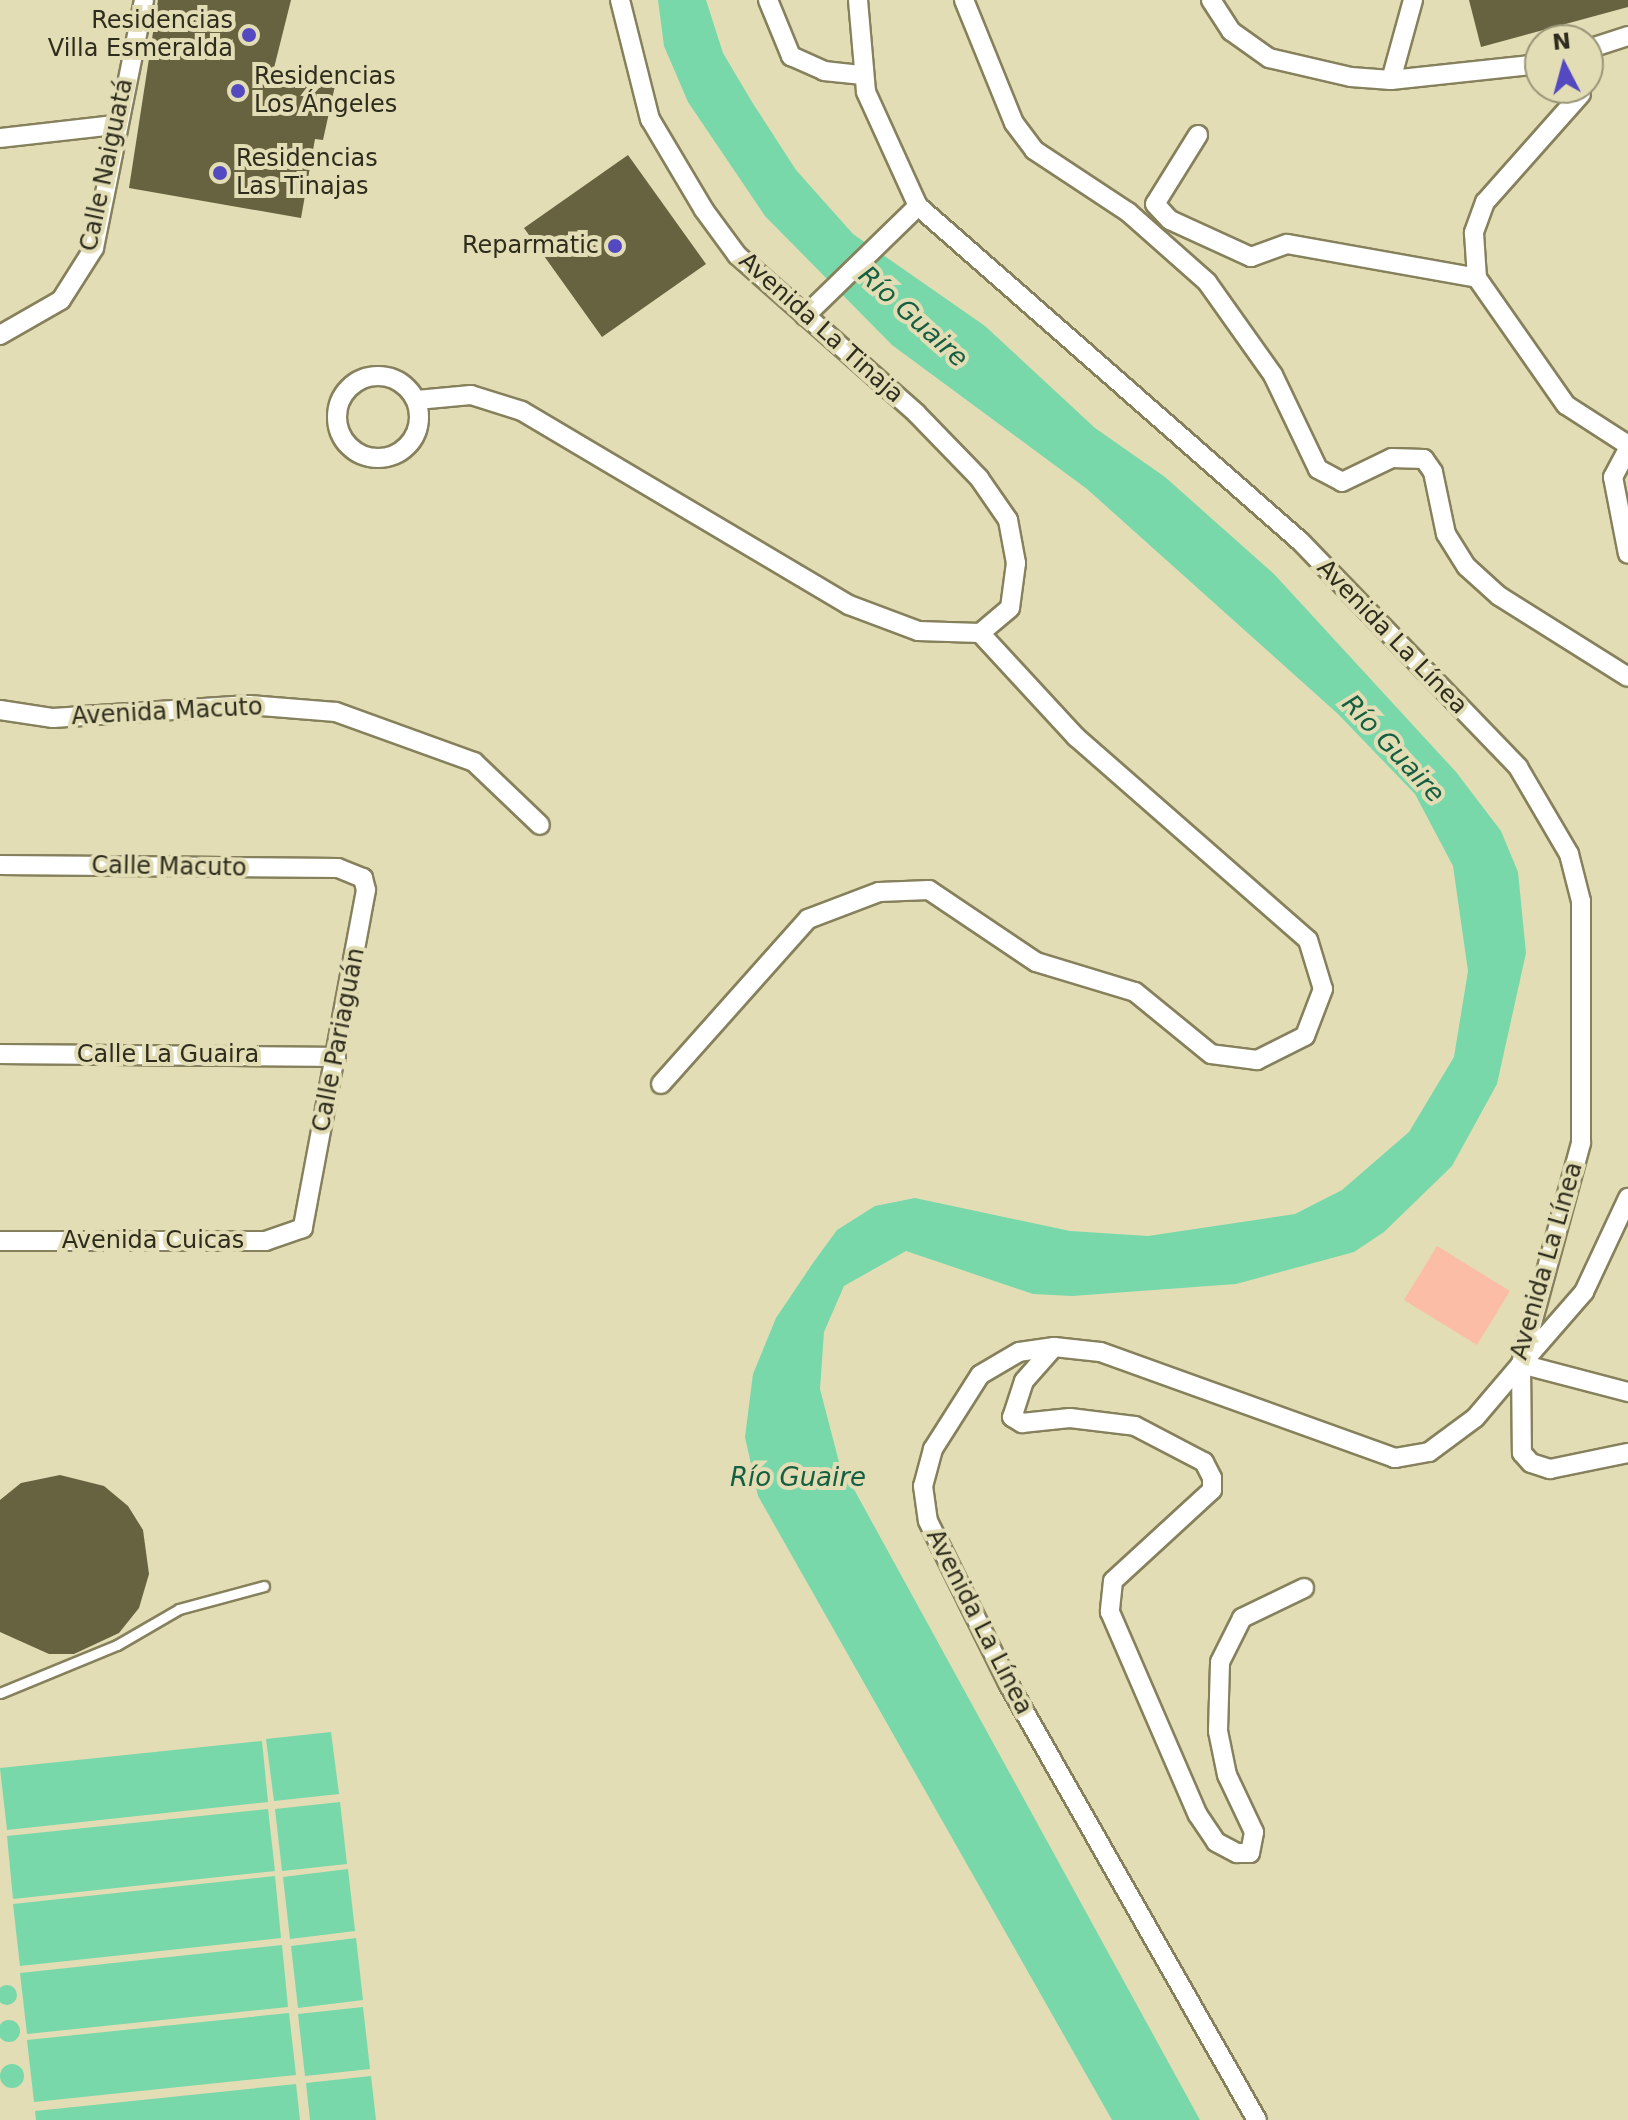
<!DOCTYPE html>
<meta charset="utf-8">
<style>
body{margin:0}
#map{position:relative;width:1628px;height:2120px;overflow:hidden;background:#e2ddb5;font-family:"DejaVu Sans",sans-serif}
div>[style]{position:absolute}
[style*='--x']{left:calc(var(--x)*1px);top:calc(var(--y)*1px);width:calc(var(--w)*1px);rotate:calc(var(--a)*1deg)}
.green>*{inset:0;background:#fbbda5}
.water>*{inset:0;background:#78d8aa}
.round{border-radius:50%}
.building>*{inset:0;background:#67623f}
.roads{filter:drop-shadow(2px 0 #86815c) drop-shadow(-2px 0 #86815c) drop-shadow(0 2px #86815c) drop-shadow(0 -2px #86815c)}
.service>*{height:9px;margin:-4.5px;padding:0 4.5px;transform-origin:4.5px;border-radius:4.5px;background:#fff}
.minor>*{height:18px;margin:-9px;padding:0 9px;transform-origin:9px;border-radius:9px;background:#fff}
.minor>.ring{margin:-9px;padding:0;box-sizing:content-box;background:none;border:18px solid #fff;border-radius:50%}
.dots>*{width:22px;height:22px;translate:-50% -50%;box-sizing:border-box;border:4px solid #e2ddb5;border-radius:50%}
span{translate:-50% -50%;white-space:nowrap;text-align:center;line-height:1.15;-webkit-text-stroke:8px #e2ddb5;paint-order:stroke}
.poi-label{font-size:24px;color:#2e2c1d}
.right{translate:-100% -50%;text-align:right}
.left{translate:0 -50%;text-align:left}
.street-label{font-size:24px;color:#2e2c1d}
.water-label{font-size:26px;color:#155f41;font-style:italic}
.north{position:absolute;left:1524px;top:24px;width:80px;height:80px;box-sizing:border-box;background:#e2ddb5;border:2px solid #9a9678;border-radius:50%;rotate:354deg;font-size:22px;font-weight:700;line-height:32px;text-align:center;color:#2e2c1d}
.north::after{content:'';display:block;margin:auto;width:28px;height:36px;background:#5449c0;clip-path:polygon(50% 0,100% 100%,50% 72%,0 100%)}
</style>
<div id="map">
<div class="green">
<i style="clip-path:polygon(1437px 1246px,1510px 1291px,1477px 1345px,1404px 1300px)"></i>
</div>
<div class="water">
<i style="clip-path:polygon(658px 0,706px 0,723px 53px,752px 102px,796px 170px,853px 234px,985px 326px,1095px 428px,1165px 477px,1274px 574px,1456px 772px,1501px 831px,1518px 872px,1526px 953px,1497px 1084px,1452px 1166px,1384px 1232px,1354px 1252px,1236px 1284px,1072px 1296px,1033px 1294px,906px 1251px,844px 1286px,824px 1332px,820px 1389px,839px 1462px,1200px 2120px,1112px 2120px,758px 1496px,745px 1437px,753px 1374px,776px 1318px,813px 1263px,837px 1230px,875px 1206px,915px 1198px,1070px 1231px,1148px 1236px,1295px 1214px,1342px 1190px,1409px 1132px,1454px 1057px,1468px 971px,1453px 866px,1415px 794px,1338px 714px,1087px 489px,892px 345px,765px 216px,688px 102px,664px 46px)"></i>
<i style="clip-path:polygon(331px 1732px,339px 1794px,274px 1801px,266px 1739px)"></i>
<i style="clip-path:polygon(262px 1741px,268px 1802px,7px 1830px,0 1768px)"></i>
<i style="clip-path:polygon(340px 1802px,347px 1864px,282px 1871px,275px 1809px)"></i>
<i style="clip-path:polygon(268px 1809px,275px 1871px,13px 1899px,7px 1836px)"></i>
<i style="clip-path:polygon(348px 1869px,355px 1931px,290px 1939px,283px 1877px)"></i>
<i style="clip-path:polygon(275px 1876px,281px 1938px,20px 1966px,13px 1904px)"></i>
<i style="clip-path:polygon(356px 1938px,363px 2000px,298px 2008px,291px 1946px)"></i>
<i style="clip-path:polygon(282px 1945px,288px 2007px,27px 2034px,20px 1973px)"></i>
<i class="round" style="left:-3px;top:1985px;width:20px;height:20px"></i>
<i style="clip-path:polygon(363px 2007px,370px 2069px,305px 2076px,298px 2014px)"></i>
<i style="clip-path:polygon(289px 2013px,296px 2075px,34px 2102px,27px 2040px)"></i>
<i class="round" style="left:-2px;top:2020px;width:22px;height:22px"></i>
<i class="round" style="left:0;top:2064px;width:24px;height:24px"></i>
<i style="clip-path:polygon(371px 2076px,376px 2120px,310px 2120px,306px 2083px)"></i>
<i style="clip-path:polygon(296px 2084px,300px 2120px,36px 2120px,35px 2111px)"></i>
</div>
<div class="building">
<i style="clip-path:polygon(158px 0,291px 0,274px 68px,336px 81px,323px 140px,315px 139px,301px 218px,129px 188px)"></i>
<i style="clip-path:polygon(1469px 0,1628px 0,1628px 7px,1481px 47px)"></i>
<i style="clip-path:polygon(628px 155px,706px 264px,602px 337px,524px 228px)"></i>
<i style="clip-path:polygon(60px 1475px,104px 1486px,128px 1506px,143px 1530px,149px 1574px,139px 1608px,119px 1633px,74px 1654px,49px 1654px,0 1632px,0 1500px,21px 1483px)"></i>
</div>
<div class="roads">
<div class="service">
<i style="--x:0;--y:1693;--w:126;--a:-22.3"></i>
<i style="--x:117;--y:1645;--w:72;--a:-30.1"></i>
<i style="--x:179;--y:1609;--w:88;--a:-15.1"></i>
</div>
<div class="minor">
<i style="--x:620;--y:0;--w:123;--a:75.9"></i>
<i style="--x:650;--y:119;--w:106;--a:59.3"></i>
<i style="--x:704;--y:210;--w:56;--a:53.7"></i>
<i style="--x:737;--y:255;--w:239;--a:41.4"></i>
<i style="--x:916;--y:413;--w:91;--a:45.9"></i>
<i style="--x:979;--y:478;--w:51;--a:55.4"></i>
<i style="--x:1008;--y:520;--w:44;--a:79.5"></i>
<i style="--x:1016;--y:563;--w:45;--a:97.6"></i>
<i style="--x:1010;--y:608;--w:39;--a:140"></i>
<i style="--x:768;--y:0;--w:61;--a:67.7"></i>
<i style="--x:791;--y:56;--w:36;--a:24"></i>
<i style="--x:824;--y:71;--w:39;--a:6"></i>
<i style="--x:858;--y:0;--w:92;--a:85"></i>
<i style="--x:866;--y:92;--w:125;--a:65.5"></i>
<i style="--x:918;--y:206;--w:509;--a:41.26"></i>
<i style="--x:1301;--y:542;--w:313;--a:46"></i>
<i style="--x:1518;--y:767;--w:101;--a:59.6"></i>
<i style="--x:1569;--y:854;--w:49;--a:75.7"></i>
<i style="--x:1581;--y:901;--w:242;--a:90"></i>
<i style="--x:1581;--y:1143;--w:229;--a:105.2"></i>
<i style="--x:1521;--y:1364;--w:71;--a:130.4"></i>
<i style="--x:1475;--y:1418;--w:57;--a:143.5"></i>
<i style="--x:1429;--y:1452;--w:35;--a:170"></i>
<i style="--x:1395;--y:1458;--w:313;--a:-160.2"></i>
<i style="--x:1100;--y:1352;--w:46;--a:-173.8"></i>
<i style="--x:1054;--y:1347;--w:35;--a:172"></i>
<i style="--x:1019;--y:1352;--w:45;--a:149.5"></i>
<i style="--x:980;--y:1375;--w:88;--a:122.4"></i>
<i style="--x:933;--y:1449;--w:38;--a:105"></i>
<i style="--x:923;--y:1486;--w:35;--a:82"></i>
<i style="--x:928;--y:1521;--w:181;--a:63.7"></i>
<i style="--x:1008;--y:1683;--w:503;--a:60.33"></i>
<i style="--x:964;--y:0;--w:133;--a:67.9"></i>
<i style="--x:1014;--y:123;--w:34;--a:53"></i>
<i style="--x:1034;--y:150;--w:113;--a:33.4"></i>
<i style="--x:1128;--y:212;--w:106;--a:41.5"></i>
<i style="--x:1207;--y:282;--w:114;--a:54.6"></i>
<i style="--x:1273;--y:375;--w:104;--a:64.4"></i>
<i style="--x:1318;--y:469;--w:27;--a:28"></i>
<i style="--x:1342;--y:482;--w:55;--a:-25.6"></i>
<i style="--x:1392;--y:458;--w:32;--a:2"></i>
<i style="--x:1424;--y:459;--w:16;--a:55"></i>
<i style="--x:1433;--y:472;--w:63;--a:78.2"></i>
<i style="--x:1446;--y:534;--w:39;--a:58"></i>
<i style="--x:1467;--y:567;--w:43;--a:42.2"></i>
<i style="--x:1499;--y:596;--w:152;--a:32.1"></i>
<i style="--x:1211;--y:0;--w:37;--a:57"></i>
<i style="--x:1231;--y:31;--w:47;--a:35.4"></i>
<i style="--x:1269;--y:58;--w:84;--a:13"></i>
<i style="--x:1351;--y:77;--w:40;--a:4.3"></i>
<i style="--x:1391;--y:80;--w:150;--a:-6.1"></i>
<i style="--x:1588;--y:49;--w:42;--a:-18"></i>
<i style="--x:1391;--y:80;--w:83;--a:-74.6"></i>
<i style="--x:1581;--y:94;--w:144;--a:131.6"></i>
<i style="--x:1485;--y:202;--w:33;--a:110"></i>
<i style="--x:1474;--y:233;--w:45;--a:86.2"></i>
<i style="--x:1477;--y:278;--w:155;--a:55"></i>
<i style="--x:1566;--y:405;--w:74;--a:32.8"></i>
<i style="--x:1198;--y:135;--w:81;--a:121.9"></i>
<i style="--x:1155;--y:204;--w:22;--a:47"></i>
<i style="--x:1170;--y:220;--w:89;--a:24.6"></i>
<i style="--x:1251;--y:257;--w:38;--a:-20"></i>
<i style="--x:1287;--y:244;--w:193;--a:10.1"></i>
<i style="--x:0;--y:138;--w:115;--a:-6.5"></i>
<i style="--x:805;--y:316;--w:158;--a:-44.2"></i>
<i style="--x:0;--y:335;--w:70;--a:-29.8"></i>
<i style="--x:61;--y:300;--w:62;--a:-57.6"></i>
<i style="--x:94;--y:248;--w:253;--a:-78.6"></i>
<i class="ring" style="left:337px;top:376px;width:64px;height:64px"></i>
<i style="--x:417;--y:400;--w:54;--a:-5.3"></i>
<i style="--x:471;--y:395;--w:53;--a:17.4"></i>
<i style="--x:522;--y:411;--w:380;--a:30.7"></i>
<i style="--x:849;--y:605;--w:74;--a:20.6"></i>
<i style="--x:918;--y:631;--w:62;--a:1.8"></i>
<i style="--x:980;--y:633;--w:142;--a:47.3"></i>
<i style="--x:1076;--y:737;--w:308;--a:41.2"></i>
<i style="--x:1308;--y:940;--w:51;--a:73"></i>
<i style="--x:1323;--y:989;--w:50;--a:111"></i>
<i style="--x:1305;--y:1036;--w:54;--a:153.4"></i>
<i style="--x:1257;--y:1060;--w:46;--a:-172.6"></i>
<i style="--x:1211;--y:1054;--w:98;--a:-140.8"></i>
<i style="--x:1135;--y:992;--w:103;--a:-163.1"></i>
<i style="--x:1036;--y:962;--w:129;--a:-146.1"></i>
<i style="--x:929;--y:890;--w:50;--a:177.7"></i>
<i style="--x:879;--y:892;--w:76;--a:159.2"></i>
<i style="--x:808;--y:919;--w:221;--a:131.7"></i>
<i style="--x:1628;--y:449;--w:32;--a:118"></i>
<i style="--x:1613;--y:477;--w:78;--a:79"></i>
<i style="--x:0;--y:710;--w:54;--a:8.6"></i>
<i style="--x:53;--y:718;--w:196;--a:-3.8"></i>
<i style="--x:249;--y:705;--w:87;--a:4.6"></i>
<i style="--x:336;--y:712;--w:147;--a:19.9"></i>
<i style="--x:474;--y:762;--w:91;--a:43.7"></i>
<i style="--x:0;--y:865;--w:338;--a:0.5"></i>
<i style="--x:338;--y:868;--w:27;--a:22"></i>
<i style="--x:363;--y:878;--w:12;--a:76"></i>
<i style="--x:366;--y:890;--w:344;--a:100.6"></i>
<i style="--x:303;--y:1228;--w:39;--a:161"></i>
<i style="--x:266;--y:1241;--w:266;--a:180"></i>
<i style="--x:0;--y:1054;--w:336;--a:0.5"></i>
<i style="--x:1054;--y:1347;--w:45;--a:131.4"></i>
<i style="--x:1024;--y:1381;--w:38;--a:108"></i>
<i style="--x:1012;--y:1417;--w:12;--a:31"></i>
<i style="--x:1022;--y:1423;--w:48;--a:-5.9"></i>
<i style="--x:1070;--y:1418;--w:65;--a:7"></i>
<i style="--x:1135;--y:1426;--w:78;--a:27.6"></i>
<i style="--x:1204;--y:1462;--w:18;--a:63"></i>
<i style="--x:1212;--y:1478;--w:12;--a:90"></i>
<i style="--x:1212;--y:1490;--w:134;--a:137.4"></i>
<i style="--x:1113;--y:1581;--w:31;--a:96"></i>
<i style="--x:1110;--y:1612;--w:221;--a:66.6"></i>
<i style="--x:1198;--y:1815;--w:32;--a:56"></i>
<i style="--x:1216;--y:1842;--w:24;--a:28"></i>
<i style="--x:1237;--y:1853;--w:13;--a:0"></i>
<i style="--x:1250;--y:1853;--w:21;--a:-79"></i>
<i style="--x:1254;--y:1832;--w:63;--a:-115.3"></i>
<i style="--x:1227;--y:1775;--w:45;--a:-101.6"></i>
<i style="--x:1218;--y:1731;--w:69;--a:-88.3"></i>
<i style="--x:1220;--y:1662;--w:49;--a:-63.4"></i>
<i style="--x:1242;--y:1618;--w:69;--a:-25.8"></i>
<i style="--x:1523;--y:1362;--w:93;--a:-48.9"></i>
<i style="--x:1584;--y:1292;--w:104;--a:-64.9"></i>
<i style="--x:1521;--y:1364;--w:89;--a:89.4"></i>
<i style="--x:1522;--y:1453;--w:13;--a:48"></i>
<i style="--x:1531;--y:1463;--w:20;--a:18"></i>
<i style="--x:1550;--y:1469;--w:80;--a:-11.6"></i>
<i style="--x:1521;--y:1364;--w:111;--a:14.7"></i>
</div>
</div>
<div class="dots">
<i style="left:249px;top:35px;background:#5449c0"></i>
<i style="left:238px;top:91px;background:#5449c0"></i>
<i style="left:220px;top:173px;background:#5449c0"></i>
<i style="left:615px;top:246px;background:#5449c0"></i>
</div>
<div class="poi-label">
<span class="right" style="left:233px;top:35px">Residencias<br>Villa Esmeralda</span>
<span class="left" style="left:254px;top:91px">Residencias<br>Los Ángeles</span>
<span class="left" style="left:236px;top:173px">Residencias<br>Las Tinajas</span>
<span class="right" style="left:599px;top:246px">Reparmatic</span>
</div>
<div class="street-label">
<span style="left:107px;top:165px;rotate:-78deg">Calle Naiguatá</span>
<span style="left:821px;top:328px;rotate:42deg">Avenida La Tinaja</span>
<span style="left:1392px;top:637px;rotate:46deg">Avenida La Línea</span>
<span style="left:167px;top:712px;rotate:-3deg">Avenida Macuto</span>
<span style="left:169px;top:867px;rotate:1deg">Calle Macuto</span>
<span style="left:339px;top:1040px;rotate:-79deg">Calle Pariaguán</span>
<span style="left:168px;top:1055px">Calle La Guaira</span>
<span style="left:153px;top:1241px">Avenida Cuicas</span>
<span style="left:1547px;top:1261px;rotate:-74deg">Avenida La Línea</span>
<span style="left:979px;top:1622px;rotate:63deg">Avenida La Línea</span>
</div>
<div class="water-label">
<span style="left:913px;top:317px;rotate:42deg">Río Guaire</span>
<span style="left:1393px;top:749px;rotate:47deg">Río Guaire</span>
<span style="left:798px;top:1478px">Río Guaire</span>
</div>
<div class="north">N</div>
</div>
